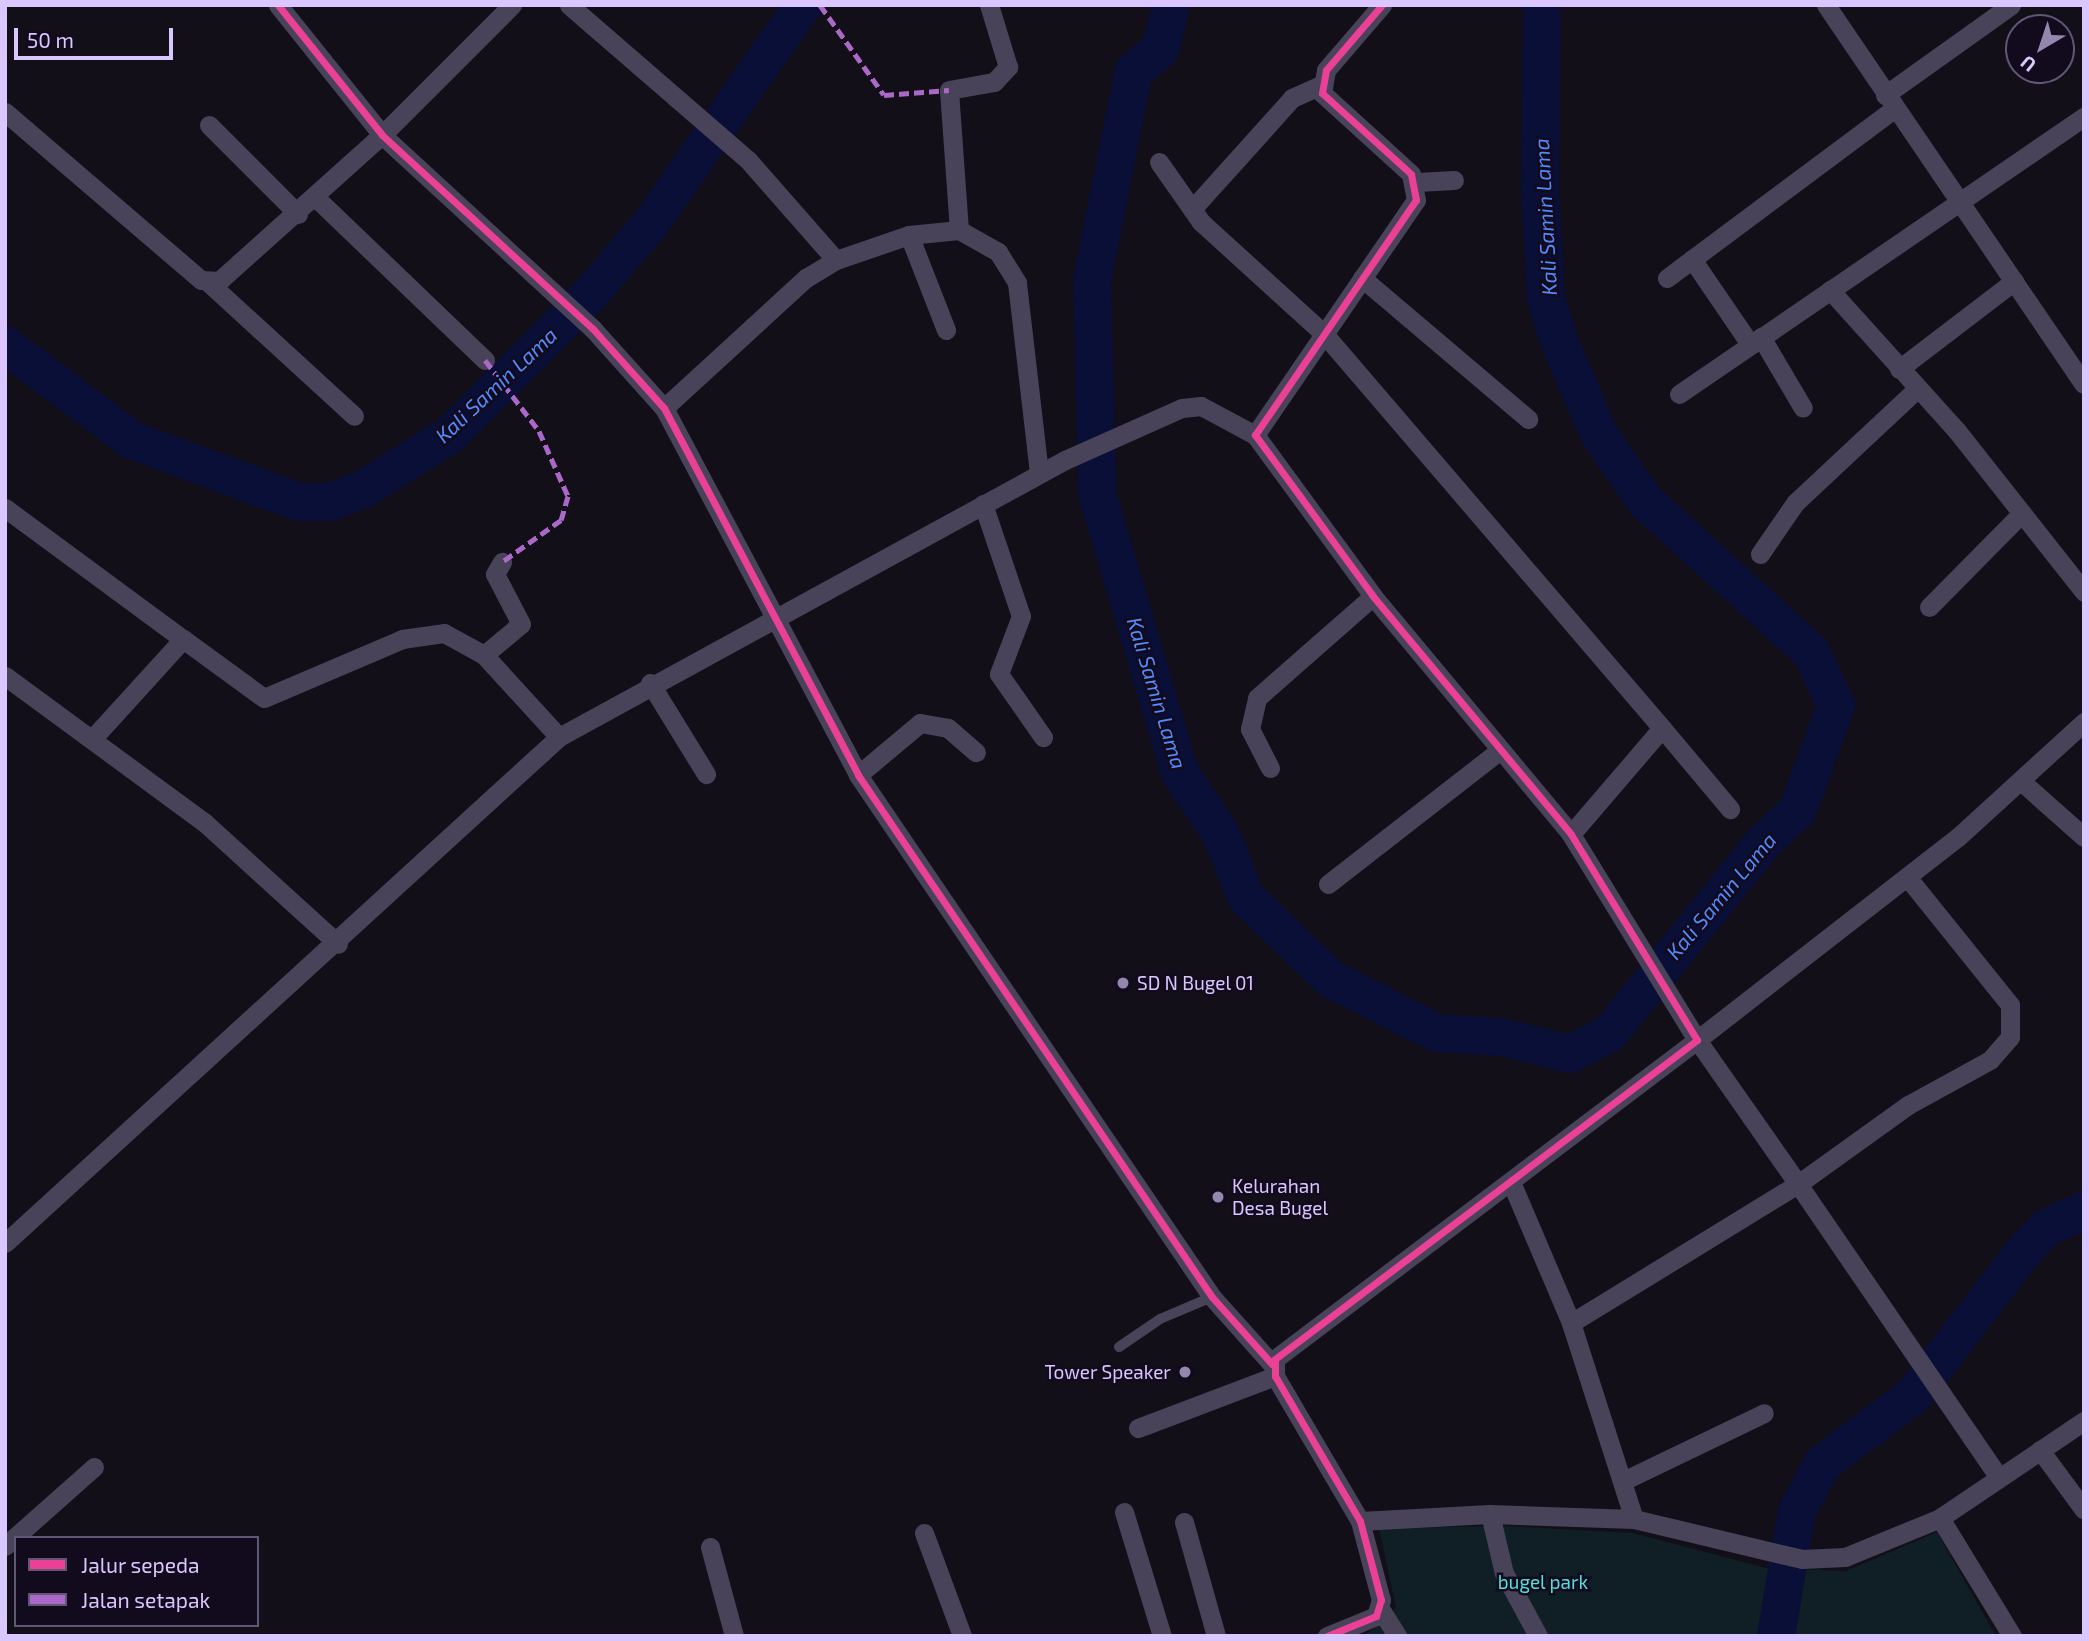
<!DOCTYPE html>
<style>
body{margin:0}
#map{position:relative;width:2089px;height:1641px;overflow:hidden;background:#130f19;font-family:"Exo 2",sans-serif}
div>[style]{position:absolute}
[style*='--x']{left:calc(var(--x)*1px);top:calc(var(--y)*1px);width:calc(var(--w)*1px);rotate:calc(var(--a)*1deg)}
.green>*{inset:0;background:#0f1f25}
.river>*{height:38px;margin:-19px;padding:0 19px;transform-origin:19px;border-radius:19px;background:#090f36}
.service>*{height:10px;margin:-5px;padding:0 5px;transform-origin:5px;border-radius:5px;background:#49435a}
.minor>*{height:19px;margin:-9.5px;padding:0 9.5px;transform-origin:9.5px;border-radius:9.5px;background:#49435a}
.quiet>*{height:5px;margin-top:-2.5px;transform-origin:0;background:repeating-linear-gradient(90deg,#ac68c9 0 10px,transparent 0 15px)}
.cycleway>*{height:7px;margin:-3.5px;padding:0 3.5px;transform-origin:3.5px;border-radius:3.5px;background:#ea4096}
.dots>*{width:19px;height:19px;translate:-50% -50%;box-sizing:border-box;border:4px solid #120b1d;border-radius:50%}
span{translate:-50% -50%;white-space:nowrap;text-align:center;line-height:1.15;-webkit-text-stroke:5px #120b1d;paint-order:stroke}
.poi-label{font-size:19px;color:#dac7ff}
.left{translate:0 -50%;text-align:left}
.right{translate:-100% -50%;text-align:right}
.park-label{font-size:19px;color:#53dfdc}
.water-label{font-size:21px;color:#558aff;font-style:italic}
.frame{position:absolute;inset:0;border:7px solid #dac7ff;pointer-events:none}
.legend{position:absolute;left:14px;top:1536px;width:245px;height:91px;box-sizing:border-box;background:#120b1d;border:2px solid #625677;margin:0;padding:9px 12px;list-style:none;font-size:21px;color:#dac7ff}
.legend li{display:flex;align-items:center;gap:14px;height:35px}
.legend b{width:35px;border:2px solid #625677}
.north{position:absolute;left:2005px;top:14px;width:70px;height:70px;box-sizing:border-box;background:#120b1d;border:2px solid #625677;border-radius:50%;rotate:219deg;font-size:19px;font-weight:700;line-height:28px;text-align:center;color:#dac7ff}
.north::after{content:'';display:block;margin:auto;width:24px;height:32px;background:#9487ae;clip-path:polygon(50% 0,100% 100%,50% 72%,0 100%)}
.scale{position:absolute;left:14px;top:28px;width:159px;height:32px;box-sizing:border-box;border:4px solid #dac7ff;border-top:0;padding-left:9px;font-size:21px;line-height:24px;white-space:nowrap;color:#dac7ff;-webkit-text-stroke:5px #120b1d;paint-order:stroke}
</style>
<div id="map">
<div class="green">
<i style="clip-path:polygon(1506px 1526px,1633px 1533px,1766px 1568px,1846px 1571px,1937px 1532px,1996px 1636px,1364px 1636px,1396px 1608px,1379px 1528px)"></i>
</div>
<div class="river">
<i style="--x:1171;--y:5;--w:46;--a:103.7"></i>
<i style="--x:1160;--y:50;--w:33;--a:142"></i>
<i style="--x:1134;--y:70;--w:215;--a:101.3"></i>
<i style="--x:1092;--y:281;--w:212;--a:88.6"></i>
<i style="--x:1097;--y:493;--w:292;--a:73.5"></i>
<i style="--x:1180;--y:773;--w:71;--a:55.9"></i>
<i style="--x:1220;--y:832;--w:70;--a:68.2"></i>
<i style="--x:1246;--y:897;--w:118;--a:44"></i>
<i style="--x:1331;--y:979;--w:119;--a:27"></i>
<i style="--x:1437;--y:1033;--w:64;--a:3.6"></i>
<i style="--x:1501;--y:1037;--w:71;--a:13.8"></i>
<i style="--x:1570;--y:1054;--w:44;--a:-27.1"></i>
<i style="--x:1609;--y:1034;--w:248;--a:-51.1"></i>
<i style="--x:1765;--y:841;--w:45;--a:-43.2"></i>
<i style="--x:1798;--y:810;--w:112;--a:-70.1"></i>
<i style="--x:1836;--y:705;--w:59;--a:-115.3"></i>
<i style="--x:1811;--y:652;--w:223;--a:-137.7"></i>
<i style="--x:1646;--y:502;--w:83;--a:-124.7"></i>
<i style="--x:1599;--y:434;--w:101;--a:-113.3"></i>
<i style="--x:1559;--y:341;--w:45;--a:-106.8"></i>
<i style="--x:1546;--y:298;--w:109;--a:-93.2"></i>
<i style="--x:1540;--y:189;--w:184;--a:-89.4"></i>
<i style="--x:5;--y:345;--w:159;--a:36.8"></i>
<i style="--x:132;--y:440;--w:178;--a:20.4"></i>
<i style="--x:299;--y:502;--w:31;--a:0"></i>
<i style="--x:330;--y:502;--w:34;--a:-21"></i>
<i style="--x:362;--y:490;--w:104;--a:-32"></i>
<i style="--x:450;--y:435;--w:195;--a:-45"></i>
<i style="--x:588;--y:297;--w:97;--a:-49.6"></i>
<i style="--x:651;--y:223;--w:266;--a:-55.1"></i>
<i style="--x:1776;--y:1636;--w:127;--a:-80.5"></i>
<i style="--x:1797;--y:1511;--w:55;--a:-61.6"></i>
<i style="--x:1823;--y:1463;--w:111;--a:-36.6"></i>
<i style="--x:1912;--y:1397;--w:184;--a:-52.5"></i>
<i style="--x:2024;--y:1251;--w:30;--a:-46"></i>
<i style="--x:2045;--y:1229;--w:43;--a:-26"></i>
</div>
<div class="service">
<i style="--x:1119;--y:1347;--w:50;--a:-34.3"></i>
<i style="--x:1160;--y:1319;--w:56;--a:-22.9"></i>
</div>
<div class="minor">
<i style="--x:278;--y:5;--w:166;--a:51.3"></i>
<i style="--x:382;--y:135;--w:287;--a:42.6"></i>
<i style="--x:593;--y:329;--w:106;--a:48.1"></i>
<i style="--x:664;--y:408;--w:415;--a:62.1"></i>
<i style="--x:858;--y:775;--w:631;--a:55.86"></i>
<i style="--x:1212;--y:1297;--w:90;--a:48.2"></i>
<i style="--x:569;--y:5;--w:237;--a:40.9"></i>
<i style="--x:748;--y:160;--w:133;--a:48.7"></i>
<i style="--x:1826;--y:5;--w:458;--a:55.8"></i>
<i style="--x:1885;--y:95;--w:155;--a:-35.5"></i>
<i style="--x:5;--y:112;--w:258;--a:40.6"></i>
<i style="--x:201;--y:280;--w:18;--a:3"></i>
<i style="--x:219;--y:281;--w:219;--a:-41.9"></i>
<i style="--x:382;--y:135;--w:184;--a:-45"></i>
<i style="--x:209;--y:125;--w:126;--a:45"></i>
<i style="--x:1159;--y:162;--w:73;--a:55"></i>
<i style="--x:1201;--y:222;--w:168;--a:42.3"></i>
<i style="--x:1325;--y:335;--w:518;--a:49.39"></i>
<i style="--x:1662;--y:728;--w:140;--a:130.6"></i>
<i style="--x:1417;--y:182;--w:37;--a:-3"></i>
<i style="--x:314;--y:196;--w:237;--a:43.8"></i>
<i style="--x:1194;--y:207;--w:147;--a:-48"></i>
<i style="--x:1292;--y:98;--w:32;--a:-24"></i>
<i style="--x:959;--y:230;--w:140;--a:-94.1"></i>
<i style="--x:949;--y:90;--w:46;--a:-10.1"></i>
<i style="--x:994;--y:82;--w:21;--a:-47"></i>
<i style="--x:1008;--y:67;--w:65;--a:-107"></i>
<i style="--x:909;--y:235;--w:102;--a:68.7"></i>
<i style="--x:1692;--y:259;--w:103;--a:55.7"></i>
<i style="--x:1362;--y:278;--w:218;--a:40.3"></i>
<i style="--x:1667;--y:278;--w:283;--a:-36.7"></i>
<i style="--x:208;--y:282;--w:198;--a:42.5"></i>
<i style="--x:1830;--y:290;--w:190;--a:48"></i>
<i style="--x:1957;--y:431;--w:205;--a:51.7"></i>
<i style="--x:1761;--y:337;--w:82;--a:59.4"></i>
<i style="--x:1899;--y:369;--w:145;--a:-37.4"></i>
<i style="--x:1679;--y:394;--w:491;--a:-34.4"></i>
<i style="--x:664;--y:408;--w:193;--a:-42.5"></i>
<i style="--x:806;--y:278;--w:35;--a:-31"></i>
<i style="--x:836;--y:260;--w:77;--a:-18.9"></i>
<i style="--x:909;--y:235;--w:50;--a:-5.7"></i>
<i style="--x:959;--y:230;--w:45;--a:29.4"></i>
<i style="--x:998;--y:252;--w:36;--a:58"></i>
<i style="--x:1017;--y:283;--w:192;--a:83.4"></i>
<i style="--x:983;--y:504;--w:118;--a:71.3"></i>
<i style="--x:1021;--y:616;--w:62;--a:110.8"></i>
<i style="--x:999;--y:674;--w:77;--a:55.1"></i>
<i style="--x:5;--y:508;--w:221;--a:36.4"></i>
<i style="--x:1760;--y:554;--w:62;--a:-55.5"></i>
<i style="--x:1795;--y:503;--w:167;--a:-43.1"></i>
<i style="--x:1929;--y:607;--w:132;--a:-45.3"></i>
<i style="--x:484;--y:655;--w:48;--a:-40"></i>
<i style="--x:521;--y:624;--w:56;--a:-117.5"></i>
<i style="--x:495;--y:574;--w:14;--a:-60"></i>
<i style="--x:5;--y:676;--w:247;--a:36.3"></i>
<i style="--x:204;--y:822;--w:181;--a:42.3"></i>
<i style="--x:650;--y:683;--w:107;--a:58.4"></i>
<i style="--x:1662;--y:728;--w:106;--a:50"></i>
<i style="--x:93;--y:738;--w:134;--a:-47.7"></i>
<i style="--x:183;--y:639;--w:100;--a:36.1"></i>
<i style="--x:264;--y:698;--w:150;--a:-23.1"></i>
<i style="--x:402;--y:639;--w:42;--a:-8.1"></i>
<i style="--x:444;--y:633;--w:46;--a:28.8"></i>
<i style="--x:484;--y:655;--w:111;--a:47.6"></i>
<i style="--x:1270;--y:768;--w:44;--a:-117.1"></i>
<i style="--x:1250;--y:729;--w:32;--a:-77"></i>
<i style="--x:1257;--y:698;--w:154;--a:-41.3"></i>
<i style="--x:858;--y:775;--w:81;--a:-40"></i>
<i style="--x:920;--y:723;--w:28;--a:10"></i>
<i style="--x:948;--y:728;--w:37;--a:41"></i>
<i style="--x:2022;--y:782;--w:83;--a:41.6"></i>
<i style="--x:1908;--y:878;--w:163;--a:51.2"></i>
<i style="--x:2010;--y:1005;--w:32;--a:90"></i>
<i style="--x:2010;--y:1037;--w:30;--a:131"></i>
<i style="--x:1990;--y:1060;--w:94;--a:151.2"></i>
<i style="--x:1908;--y:1105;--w:135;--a:144.3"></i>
<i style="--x:1798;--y:1184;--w:354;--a:55.6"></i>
<i style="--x:1328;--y:884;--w:217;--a:-37.9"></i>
<i style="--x:1511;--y:1182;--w:153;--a:66.9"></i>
<i style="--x:1571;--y:1323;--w:206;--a:72.2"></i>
<i style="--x:5;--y:1243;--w:750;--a:-42.41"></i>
<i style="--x:559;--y:737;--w:577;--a:-28.7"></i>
<i style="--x:1065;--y:460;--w:128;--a:-24"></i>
<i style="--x:1182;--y:408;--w:19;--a:-6"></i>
<i style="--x:1201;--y:406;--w:61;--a:28.2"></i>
<i style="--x:1571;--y:1323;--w:266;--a:-31.5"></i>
<i style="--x:1798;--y:1184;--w:176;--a:-125"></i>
<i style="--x:1697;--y:1040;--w:331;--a:-37.9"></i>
<i style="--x:1958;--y:837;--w:171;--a:-42.4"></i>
<i style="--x:1138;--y:1428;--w:147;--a:-20.8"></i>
<i style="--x:2040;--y:1450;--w:74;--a:53.7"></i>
<i style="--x:1625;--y:1480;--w:154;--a:-25.7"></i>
<i style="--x:1124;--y:1512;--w:130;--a:73"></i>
<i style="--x:1490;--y:1514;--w:61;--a:76.7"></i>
<i style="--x:1504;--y:1573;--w:72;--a:61.6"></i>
<i style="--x:1940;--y:1518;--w:138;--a:58.6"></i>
<i style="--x:1360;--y:1521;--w:130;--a:-3.1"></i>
<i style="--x:1490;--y:1514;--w:144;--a:2"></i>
<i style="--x:1634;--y:1519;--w:173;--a:13.4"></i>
<i style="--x:1802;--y:1559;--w:43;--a:-2.7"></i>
<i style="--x:1845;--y:1557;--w:103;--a:-22.3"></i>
<i style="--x:1940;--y:1518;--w:174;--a:-34"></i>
<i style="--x:1184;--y:1522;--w:118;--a:74.3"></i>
<i style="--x:924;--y:1533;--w:110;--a:69.7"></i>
<i style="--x:5;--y:1546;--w:119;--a:-41.6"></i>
<i style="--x:710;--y:1547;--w:92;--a:74.9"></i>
<i style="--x:1381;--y:1610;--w:31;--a:58"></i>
<i style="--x:1327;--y:1636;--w:53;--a:-22.2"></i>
<i style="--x:1376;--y:1616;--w:17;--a:-73"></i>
<i style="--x:1381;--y:1600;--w:82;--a:-104.9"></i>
<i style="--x:1360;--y:1521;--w:168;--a:-120.4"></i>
<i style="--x:1275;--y:1376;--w:17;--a:-90"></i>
<i style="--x:1275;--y:1359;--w:529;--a:-37.09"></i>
<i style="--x:1697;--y:1040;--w:241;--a:-121.5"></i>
<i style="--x:1571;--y:834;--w:310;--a:-129.8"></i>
<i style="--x:1373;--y:596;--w:200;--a:-126.2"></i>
<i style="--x:1255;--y:435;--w:285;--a:-55.6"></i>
<i style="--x:1416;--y:200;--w:26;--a:-101"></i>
<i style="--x:1411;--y:174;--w:120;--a:-137.7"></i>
<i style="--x:1322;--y:93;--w:23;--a:-80"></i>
<i style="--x:1326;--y:70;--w:86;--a:-49.3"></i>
</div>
<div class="quiet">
<i style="--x:820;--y:5;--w:110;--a:54.6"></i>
<i style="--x:884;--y:95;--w:65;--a:-4.4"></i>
<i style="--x:485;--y:360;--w:89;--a:52.7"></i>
<i style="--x:539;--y:431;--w:71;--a:66"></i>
<i style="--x:568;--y:496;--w:25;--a:106"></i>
<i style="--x:561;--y:520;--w:72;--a:144.6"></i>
</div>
<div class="cycleway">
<i style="--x:278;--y:5;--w:166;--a:51.3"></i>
<i style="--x:382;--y:135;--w:287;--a:42.6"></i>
<i style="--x:593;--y:329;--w:106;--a:48.1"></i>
<i style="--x:664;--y:408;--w:415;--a:62.1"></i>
<i style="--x:858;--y:775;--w:631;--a:55.86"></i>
<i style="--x:1212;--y:1297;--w:90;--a:48.2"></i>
<i style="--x:1327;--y:1636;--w:53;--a:-22.2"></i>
<i style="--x:1376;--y:1616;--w:17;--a:-73"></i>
<i style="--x:1381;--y:1600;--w:82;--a:-104.9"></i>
<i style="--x:1360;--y:1521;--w:168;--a:-120.4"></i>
<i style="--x:1275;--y:1376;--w:17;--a:-90"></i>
<i style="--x:1275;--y:1359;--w:529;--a:-37.09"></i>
<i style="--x:1697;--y:1040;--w:241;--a:-121.5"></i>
<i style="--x:1571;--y:834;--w:310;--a:-129.8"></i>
<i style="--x:1373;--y:596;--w:200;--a:-126.2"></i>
<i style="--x:1255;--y:435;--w:285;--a:-55.6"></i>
<i style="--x:1416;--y:200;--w:26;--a:-101"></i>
<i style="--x:1411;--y:174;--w:120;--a:-137.7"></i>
<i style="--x:1322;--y:93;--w:23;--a:-80"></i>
<i style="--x:1326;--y:70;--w:86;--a:-49.3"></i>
</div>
<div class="dots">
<i style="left:1123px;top:983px;background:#9487ae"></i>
<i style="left:1218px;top:1197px;background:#9487ae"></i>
<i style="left:1185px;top:1372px;background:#9487ae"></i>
</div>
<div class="poi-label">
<span class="left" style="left:1137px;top:983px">SD N Bugel 01</span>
<span class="left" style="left:1232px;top:1197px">Kelurahan<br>Desa Bugel</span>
<span class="right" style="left:1171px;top:1372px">Tower Speaker</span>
</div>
<div class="park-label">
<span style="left:1543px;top:1582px">bugel park</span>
</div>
<div class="water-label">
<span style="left:1545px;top:217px;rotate:-93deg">Kali Samin Lama</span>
<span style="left:496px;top:385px;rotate:-43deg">Kali Samin Lama</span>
<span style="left:1157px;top:693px;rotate:73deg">Kali Samin Lama</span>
<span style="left:1721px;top:896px;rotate:-50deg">Kali Samin Lama</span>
</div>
<div class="frame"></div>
<ul class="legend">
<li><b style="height:9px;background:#ea4096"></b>Jalur sepeda</li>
<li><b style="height:9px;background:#ac68c9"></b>Jalan setapak</li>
</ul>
<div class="north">U</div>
<div class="scale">50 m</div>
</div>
